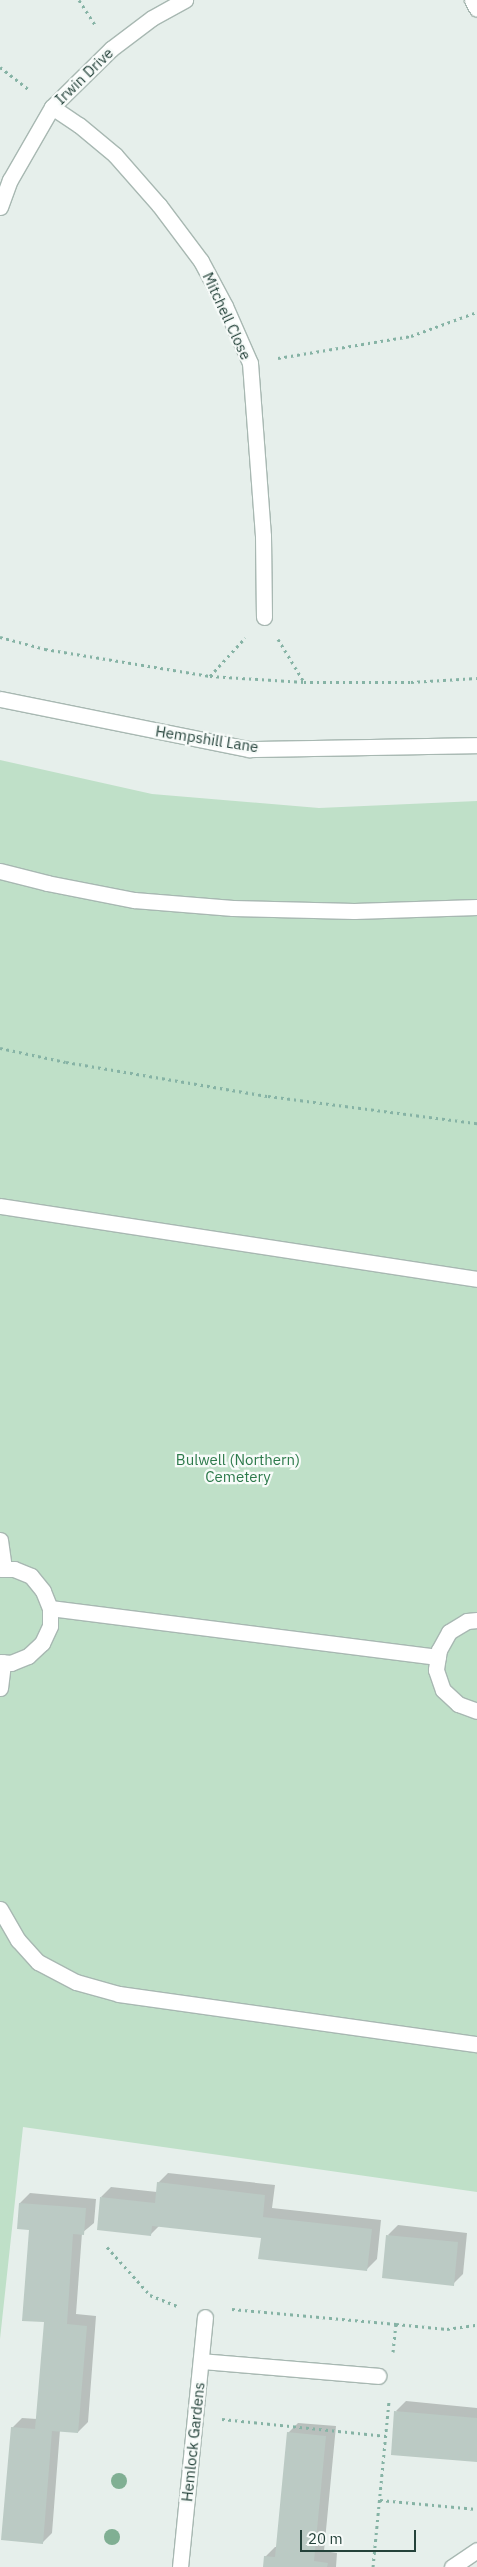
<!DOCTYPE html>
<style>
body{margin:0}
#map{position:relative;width:477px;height:2567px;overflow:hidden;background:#e6efeb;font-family:"IBM Plex Sans",sans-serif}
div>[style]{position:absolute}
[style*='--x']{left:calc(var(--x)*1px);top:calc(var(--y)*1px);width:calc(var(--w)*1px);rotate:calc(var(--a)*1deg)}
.green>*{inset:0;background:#bfe0c8}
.shadow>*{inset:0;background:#0003}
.building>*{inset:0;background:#bbcac4}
.path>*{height:3px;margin-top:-1.5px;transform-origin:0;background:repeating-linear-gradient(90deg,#86b3a5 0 2.5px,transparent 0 6.5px)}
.roads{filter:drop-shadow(1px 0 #a8b8b2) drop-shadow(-1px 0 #a8b8b2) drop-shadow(0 1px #a8b8b2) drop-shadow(0 -1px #a8b8b2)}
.minor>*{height:15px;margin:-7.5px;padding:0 7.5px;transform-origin:7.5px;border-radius:7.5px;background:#fff}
.trees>*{width:16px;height:16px;margin:-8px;border-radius:50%;background:#80af93}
span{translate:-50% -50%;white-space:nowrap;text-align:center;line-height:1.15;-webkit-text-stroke:4.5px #f7fbf9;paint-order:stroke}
.street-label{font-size:15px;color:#24423a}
.park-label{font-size:15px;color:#2d7a4b}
.scale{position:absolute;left:300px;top:2530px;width:116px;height:22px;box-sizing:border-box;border:2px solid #24423a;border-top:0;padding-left:6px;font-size:15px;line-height:18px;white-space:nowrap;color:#24423a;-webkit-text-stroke:4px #f7fbf9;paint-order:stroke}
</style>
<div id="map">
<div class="green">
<i style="clip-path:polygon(0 760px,152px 794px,319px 808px,477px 801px,477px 2192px,23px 2127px,0 2339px)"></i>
</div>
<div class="shadow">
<i style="clip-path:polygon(168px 2173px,275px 2185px,272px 2208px,381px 2220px,377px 2259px,367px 2269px,262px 2237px,159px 2226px,150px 2235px,101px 2197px,111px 2187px,157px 2192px,158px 2183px)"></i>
<i style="clip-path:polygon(30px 2193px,96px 2199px,94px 2223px,82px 2233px,76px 2314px,96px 2316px,88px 2422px,78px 2432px,60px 2430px,52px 2533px,42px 2543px,12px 2428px,22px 2418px,37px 2419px,45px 2321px,31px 2229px,19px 2228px,20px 2203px)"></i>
<i style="clip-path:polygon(398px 2225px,467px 2233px,463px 2274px,453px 2284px,388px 2235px)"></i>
<i style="clip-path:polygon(406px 2401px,477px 2408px,477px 2461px,396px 2411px)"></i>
<i style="clip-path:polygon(298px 2423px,336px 2426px,324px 2551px,337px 2553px,336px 2567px,264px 2567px,265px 2557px,275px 2547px,278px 2547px,288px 2433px)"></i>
</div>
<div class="building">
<i style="clip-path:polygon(157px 2182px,265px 2195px,263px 2217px,372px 2229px,367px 2271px,258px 2259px,261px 2238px,152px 2226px,151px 2236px,97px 2230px,100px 2197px,155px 2203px)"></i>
<i style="clip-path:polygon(19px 2203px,86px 2208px,84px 2235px,73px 2234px,67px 2324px,87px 2326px,78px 2433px,52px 2431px,43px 2544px,1px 2540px,11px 2427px,35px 2429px,44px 2322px,22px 2321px,29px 2230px,17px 2229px)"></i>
<i style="clip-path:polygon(386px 2235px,458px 2242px,454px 2286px,382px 2278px)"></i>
<i style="clip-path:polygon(394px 2411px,477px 2418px,477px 2462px,391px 2455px)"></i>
<i style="clip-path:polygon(287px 2432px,326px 2436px,314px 2561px,328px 2563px,327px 2567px,263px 2567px,264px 2556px,275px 2557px)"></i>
</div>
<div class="path">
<i style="--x:79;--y:0;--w:31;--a:57"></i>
<i style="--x:0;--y:67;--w:37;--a:38"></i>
<i style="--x:278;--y:358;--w:135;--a:-9.4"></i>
<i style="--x:411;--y:336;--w:70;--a:-20"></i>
<i style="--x:0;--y:637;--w:47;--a:14.9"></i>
<i style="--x:45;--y:649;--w:167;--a:9.3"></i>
<i style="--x:210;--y:676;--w:94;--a:3.7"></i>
<i style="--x:304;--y:682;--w:107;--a:0"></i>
<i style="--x:411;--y:682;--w:66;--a:-3.5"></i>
<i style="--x:278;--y:639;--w:50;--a:58.8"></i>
<i style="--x:210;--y:676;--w:52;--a:-47.4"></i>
<i style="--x:0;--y:1048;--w:67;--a:12"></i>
<i style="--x:66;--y:1062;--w:205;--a:9.6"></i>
<i style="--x:268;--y:1096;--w:211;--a:7.4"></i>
<i style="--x:107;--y:2247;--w:64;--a:48.1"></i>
<i style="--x:150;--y:2295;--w:32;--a:22"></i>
<i style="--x:232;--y:2309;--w:165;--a:5.2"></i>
<i style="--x:393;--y:2352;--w:28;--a:-84"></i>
<i style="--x:396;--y:2324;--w:51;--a:5.6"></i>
<i style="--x:447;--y:2329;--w:30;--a:-8"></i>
<i style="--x:222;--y:2419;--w:165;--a:5.9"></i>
<i style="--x:380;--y:2500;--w:97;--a:5.3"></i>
<i style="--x:373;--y:2567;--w:167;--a:-84.5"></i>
</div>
<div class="roads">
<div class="minor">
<i style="--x:472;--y:0;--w:10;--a:61"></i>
<i style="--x:52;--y:107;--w:32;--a:34"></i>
<i style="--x:79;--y:125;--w:47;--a:39.8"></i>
<i style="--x:115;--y:155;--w:67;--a:48.7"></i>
<i style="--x:159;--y:205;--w:70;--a:53.1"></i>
<i style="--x:201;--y:261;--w:51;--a:61.9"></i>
<i style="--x:225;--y:306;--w:62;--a:66.3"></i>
<i style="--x:250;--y:363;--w:173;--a:85.7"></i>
<i style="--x:263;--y:536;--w:81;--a:89.3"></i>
<i style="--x:0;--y:207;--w:29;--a:-70"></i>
<i style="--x:10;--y:180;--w:84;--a:-60.1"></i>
<i style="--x:52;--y:107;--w:83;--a:-44.5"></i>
<i style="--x:111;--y:49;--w:51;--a:-37.1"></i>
<i style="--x:152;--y:18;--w:38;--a:-29"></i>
<i style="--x:0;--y:699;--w:254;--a:11.4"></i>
<i style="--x:249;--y:749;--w:228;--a:-1"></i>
<i style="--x:0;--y:871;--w:49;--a:14.3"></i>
<i style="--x:47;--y:883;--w:89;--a:11.1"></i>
<i style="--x:134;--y:900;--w:99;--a:4.6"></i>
<i style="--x:233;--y:908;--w:121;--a:1.4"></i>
<i style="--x:354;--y:911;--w:123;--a:-1.9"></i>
<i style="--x:0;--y:1206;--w:483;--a:8.7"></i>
<i style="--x:0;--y:1540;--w:29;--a:82"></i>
<i style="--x:0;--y:1569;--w:14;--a:0"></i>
<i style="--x:14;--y:1569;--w:18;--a:22"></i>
<i style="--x:31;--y:1576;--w:19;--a:51"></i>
<i style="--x:43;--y:1591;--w:18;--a:68"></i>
<i style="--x:50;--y:1608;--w:18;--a:90"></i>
<i style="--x:50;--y:1626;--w:19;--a:115"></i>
<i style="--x:42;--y:1643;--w:19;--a:137"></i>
<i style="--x:28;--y:1656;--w:18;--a:158"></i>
<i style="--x:11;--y:1663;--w:11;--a:-175"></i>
<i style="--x:50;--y:1608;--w:391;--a:7.2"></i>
<i style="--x:477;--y:1620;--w:10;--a:174"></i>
<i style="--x:467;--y:1621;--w:21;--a:149"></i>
<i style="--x:449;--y:1632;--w:21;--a:119"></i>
<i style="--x:439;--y:1650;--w:20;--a:99"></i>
<i style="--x:436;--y:1670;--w:21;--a:71"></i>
<i style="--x:443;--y:1690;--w:21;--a:43"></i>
<i style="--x:458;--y:1704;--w:20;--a:20"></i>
<i style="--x:0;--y:1688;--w:26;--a:-83"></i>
<i style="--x:0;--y:1909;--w:36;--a:60"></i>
<i style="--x:18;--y:1940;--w:30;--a:48"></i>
<i style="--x:38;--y:1962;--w:43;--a:27.8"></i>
<i style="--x:76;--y:1982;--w:45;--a:15.6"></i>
<i style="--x:119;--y:1994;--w:361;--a:8"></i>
<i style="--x:201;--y:2361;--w:178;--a:4.8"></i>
<i style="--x:180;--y:2567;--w:251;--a:-84.3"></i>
<i style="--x:452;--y:2567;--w:30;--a:-34"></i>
</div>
</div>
<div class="trees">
<i style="left:119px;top:2481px"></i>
<i style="left:112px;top:2537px"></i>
</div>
<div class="street-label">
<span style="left:84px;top:76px;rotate:-44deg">Irwin Drive</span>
<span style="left:227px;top:316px;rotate:65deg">Mitchell Close</span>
<span style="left:207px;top:739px;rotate:9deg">Hempshill Lane</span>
<span style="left:193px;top:2442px;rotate:-84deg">Hemlock Gardens</span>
</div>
<div class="park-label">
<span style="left:238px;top:1468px">Bulwell (Northern)<br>Cemetery</span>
</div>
<div class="scale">20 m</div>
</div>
